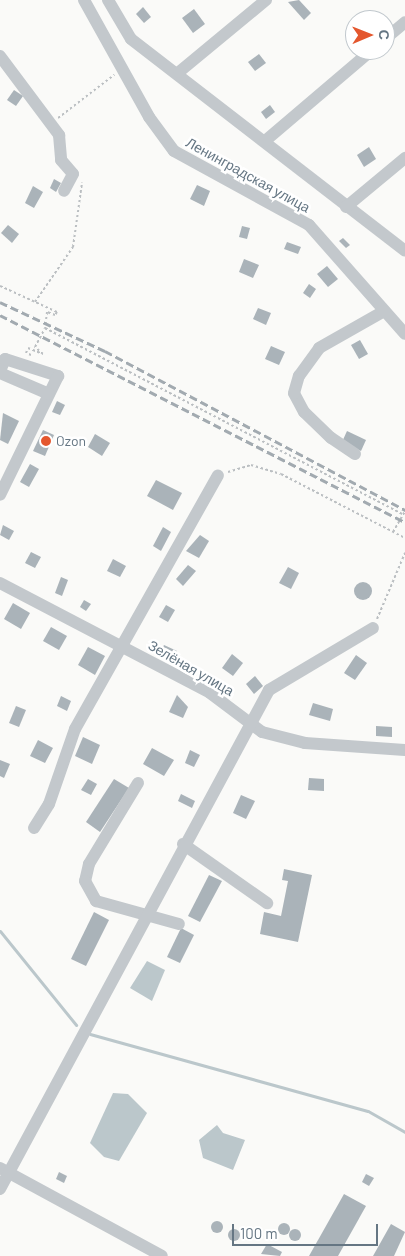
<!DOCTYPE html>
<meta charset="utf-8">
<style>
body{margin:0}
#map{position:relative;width:405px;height:1256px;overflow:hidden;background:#fafaf8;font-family:Barlow,sans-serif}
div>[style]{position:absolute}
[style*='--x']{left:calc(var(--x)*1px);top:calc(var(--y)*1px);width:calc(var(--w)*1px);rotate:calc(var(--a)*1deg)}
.water>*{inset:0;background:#bbc7cb}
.stream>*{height:3px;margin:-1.5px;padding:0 1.5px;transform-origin:1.5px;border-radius:1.5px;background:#bbc7cb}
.building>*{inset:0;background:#aab3b9}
.round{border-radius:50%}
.path>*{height:2px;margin-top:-1px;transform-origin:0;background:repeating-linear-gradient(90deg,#bbbfc2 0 2.5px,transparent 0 5px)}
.minor>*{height:12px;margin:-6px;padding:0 6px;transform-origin:6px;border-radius:6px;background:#c3c8cc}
.rail>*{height:3px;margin-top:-1.5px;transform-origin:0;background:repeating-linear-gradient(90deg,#a2aab0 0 8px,transparent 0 12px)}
.dots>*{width:14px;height:14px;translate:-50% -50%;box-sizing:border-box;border:2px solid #fff;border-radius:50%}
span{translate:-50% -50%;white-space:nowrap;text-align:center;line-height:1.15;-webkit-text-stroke:5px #fff;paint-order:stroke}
.street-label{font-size:14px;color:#657683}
.poi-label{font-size:14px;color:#657683}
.left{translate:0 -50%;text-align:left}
.north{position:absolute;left:345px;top:10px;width:50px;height:50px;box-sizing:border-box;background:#fff;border:1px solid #c1c8cd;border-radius:50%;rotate:89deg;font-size:14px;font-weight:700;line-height:20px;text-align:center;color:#657683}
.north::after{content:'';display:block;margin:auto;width:18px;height:22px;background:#e4572e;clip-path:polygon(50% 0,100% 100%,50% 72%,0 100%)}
.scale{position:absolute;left:232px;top:1224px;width:146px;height:22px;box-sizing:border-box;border:2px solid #657683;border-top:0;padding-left:6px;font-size:15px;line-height:18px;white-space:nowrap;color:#657683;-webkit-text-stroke:4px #fff;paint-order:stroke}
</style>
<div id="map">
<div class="water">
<i style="clip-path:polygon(147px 961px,165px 970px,152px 1001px,130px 988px)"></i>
<i style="clip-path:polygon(113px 1093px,128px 1094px,147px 1113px,119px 1161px,104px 1157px,90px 1143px)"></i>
<i style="clip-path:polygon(217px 1125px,223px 1133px,245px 1140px,233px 1170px,203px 1158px,199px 1140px)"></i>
</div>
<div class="stream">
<i style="--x:0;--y:931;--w:121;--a:51"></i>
<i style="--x:90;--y:1034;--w:288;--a:15.5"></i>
<i style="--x:368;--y:1111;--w:43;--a:29.6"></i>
</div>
<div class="building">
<i style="clip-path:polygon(299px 0,311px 13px,304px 20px,288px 2px)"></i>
<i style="clip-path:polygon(143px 7px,151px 17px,144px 23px,136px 14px)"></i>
<i style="clip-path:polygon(194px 9px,205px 24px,193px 33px,182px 18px)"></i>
<i style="clip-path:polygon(259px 54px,266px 63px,255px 71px,248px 62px)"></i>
<i style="clip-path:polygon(14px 90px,23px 96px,16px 106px,7px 100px)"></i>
<i style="clip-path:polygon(270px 105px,275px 112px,266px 119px,261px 112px)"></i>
<i style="clip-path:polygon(369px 147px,376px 159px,364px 167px,357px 155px)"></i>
<i style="clip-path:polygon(54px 179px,61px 183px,56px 192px,50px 188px)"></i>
<i style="clip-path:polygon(197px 185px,210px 191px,204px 206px,190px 199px)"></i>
<i style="clip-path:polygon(33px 186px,43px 192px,34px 208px,25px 203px)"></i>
<i style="clip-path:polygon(8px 225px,19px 234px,12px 243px,1px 233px)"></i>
<i style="clip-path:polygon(242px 226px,250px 228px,247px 239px,239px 237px)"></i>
<i style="clip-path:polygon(343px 238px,350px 245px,346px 248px,339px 241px)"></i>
<i style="clip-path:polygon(287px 242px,301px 247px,298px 254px,284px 249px)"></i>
<i style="clip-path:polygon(244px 259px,259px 265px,253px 278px,239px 272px)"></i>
<i style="clip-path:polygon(327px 266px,338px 279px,328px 287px,317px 274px)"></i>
<i style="clip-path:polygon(309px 284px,316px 289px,310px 298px,303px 293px)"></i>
<i style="clip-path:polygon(258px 308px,271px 313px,266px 325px,253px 319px)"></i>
<i style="clip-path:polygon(360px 340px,368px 354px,359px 359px,351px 345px)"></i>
<i style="clip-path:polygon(271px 346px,285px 352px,279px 365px,265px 359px)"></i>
<i style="clip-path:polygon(57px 401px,65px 405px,60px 415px,52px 412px)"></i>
<i style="clip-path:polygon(3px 413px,19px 421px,8px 444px,0 440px)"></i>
<i style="clip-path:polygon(43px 430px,54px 435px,45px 456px,33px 451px)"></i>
<i style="clip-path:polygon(347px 431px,366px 440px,361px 451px,342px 442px)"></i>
<i style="clip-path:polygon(95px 434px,110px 443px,102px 456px,88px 447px)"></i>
<i style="clip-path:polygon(30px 464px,39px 469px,29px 487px,20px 482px)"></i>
<i style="clip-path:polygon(156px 480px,182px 493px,173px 510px,147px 496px)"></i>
<i style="clip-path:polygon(3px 525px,14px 531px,9px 540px,0 535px)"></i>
<i style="clip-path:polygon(163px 527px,171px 532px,161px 551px,153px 546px)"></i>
<i style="clip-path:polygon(200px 535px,209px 541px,199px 558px,186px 551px)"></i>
<i style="clip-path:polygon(31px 552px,41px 557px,35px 568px,25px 563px)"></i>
<i style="clip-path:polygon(113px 559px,126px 566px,120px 577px,107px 571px)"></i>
<i style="clip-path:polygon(188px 565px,196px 571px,183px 586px,176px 579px)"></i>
<i style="clip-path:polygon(288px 567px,299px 573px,291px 589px,279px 583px)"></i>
<i style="clip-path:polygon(61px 577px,68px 580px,62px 596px,55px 593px)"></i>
<i class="round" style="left:354px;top:582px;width:18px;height:18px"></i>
<i style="clip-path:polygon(84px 600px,91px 604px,86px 611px,80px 607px)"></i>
<i style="clip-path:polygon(13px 603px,30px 613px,21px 629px,4px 619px)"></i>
<i style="clip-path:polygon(166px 605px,175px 610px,168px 622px,159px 617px)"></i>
<i style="clip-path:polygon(51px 627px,67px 636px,59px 650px,43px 641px)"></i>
<i style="clip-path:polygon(164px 645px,177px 651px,172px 661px,159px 655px)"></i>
<i style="clip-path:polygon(88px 647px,105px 656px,95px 675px,78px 665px)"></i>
<i style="clip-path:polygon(232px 654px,243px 663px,233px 676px,222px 668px)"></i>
<i style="clip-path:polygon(356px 655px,367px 663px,355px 680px,344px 673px)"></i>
<i style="clip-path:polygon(255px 676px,263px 686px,254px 694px,246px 684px)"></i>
<i style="clip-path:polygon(177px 695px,188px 707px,183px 718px,169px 712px)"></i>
<i style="clip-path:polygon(61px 696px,71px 701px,67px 711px,57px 706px)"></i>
<i style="clip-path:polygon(313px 703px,333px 709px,330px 721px,309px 715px)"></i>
<i style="clip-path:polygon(16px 706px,26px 710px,19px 727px,9px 723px)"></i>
<i style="clip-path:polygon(376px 726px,392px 727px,392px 737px,376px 736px)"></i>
<i style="clip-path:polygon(83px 737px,100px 745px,92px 764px,75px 756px)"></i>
<i style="clip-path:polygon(38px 740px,53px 748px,45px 763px,30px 756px)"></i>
<i style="clip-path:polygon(152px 748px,174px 760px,164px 776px,143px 764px)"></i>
<i style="clip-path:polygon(190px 750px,200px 755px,194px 767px,185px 763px)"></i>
<i style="clip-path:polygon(0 760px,10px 764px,4px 778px,0 776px)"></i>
<i style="clip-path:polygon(309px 778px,324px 779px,324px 791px,308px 790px)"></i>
<i style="clip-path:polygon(88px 779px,97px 784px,91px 795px,81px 790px)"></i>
<i style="clip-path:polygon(114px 779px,129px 788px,100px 832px,86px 822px)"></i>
<i style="clip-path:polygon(181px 794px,195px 801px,192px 808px,178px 801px)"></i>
<i style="clip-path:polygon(241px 795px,255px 801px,246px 819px,233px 813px)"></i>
<i style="clip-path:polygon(284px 869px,312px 875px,298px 942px,260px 934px,264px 912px,281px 916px,288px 881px,282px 880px)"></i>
<i style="clip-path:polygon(209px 875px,222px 881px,200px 922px,188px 916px)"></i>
<i style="clip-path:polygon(94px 912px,109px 920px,86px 966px,71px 959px)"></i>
<i style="clip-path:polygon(181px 928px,194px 935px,180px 963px,167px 957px)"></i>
<i style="clip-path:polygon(59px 1172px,67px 1176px,64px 1183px,56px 1179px)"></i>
<i style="clip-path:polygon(366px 1174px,374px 1178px,369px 1186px,362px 1182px)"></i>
<i style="clip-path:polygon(344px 1194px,366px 1206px,338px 1256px,309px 1256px)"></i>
<i class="round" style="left:211px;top:1221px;width:12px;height:12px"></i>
<i class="round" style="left:278px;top:1223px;width:12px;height:12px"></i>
<i style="clip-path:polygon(391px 1224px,405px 1232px,394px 1256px,373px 1256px)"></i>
<i class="round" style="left:228px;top:1229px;width:12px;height:12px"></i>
<i class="round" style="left:289px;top:1229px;width:12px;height:12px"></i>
<i style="clip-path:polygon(267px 1244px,282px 1252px,280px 1256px,261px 1254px)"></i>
</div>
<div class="path">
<i style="--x:58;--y:118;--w:71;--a:-37.5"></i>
<i style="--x:0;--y:286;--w:63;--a:24.5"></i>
<i style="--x:57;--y:312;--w:4;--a:124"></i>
<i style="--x:55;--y:315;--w:9;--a:-159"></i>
<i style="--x:47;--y:312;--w:16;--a:97"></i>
<i style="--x:45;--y:328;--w:403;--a:27.5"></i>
<i style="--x:35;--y:302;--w:67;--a:-55.4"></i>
<i style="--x:73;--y:247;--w:65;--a:-82"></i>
<i style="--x:31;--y:355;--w:5;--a:-158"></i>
<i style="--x:26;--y:353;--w:5;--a:-68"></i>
<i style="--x:28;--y:348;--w:16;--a:22"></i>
<i style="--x:43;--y:354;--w:11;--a:-139"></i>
<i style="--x:35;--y:347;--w:21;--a:-62"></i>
<i style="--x:228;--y:472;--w:24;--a:-17"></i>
<i style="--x:251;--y:465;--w:31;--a:17"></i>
<i style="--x:281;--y:474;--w:140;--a:27.3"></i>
<i style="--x:393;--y:532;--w:24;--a:-60"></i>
<i style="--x:377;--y:619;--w:72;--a:-67"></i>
</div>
<div class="minor">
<i style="--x:84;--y:0;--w:134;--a:60.9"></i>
<i style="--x:149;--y:117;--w:42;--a:53.7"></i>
<i style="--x:174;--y:151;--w:154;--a:28.7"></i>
<i style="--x:309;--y:225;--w:145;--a:48.6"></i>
<i style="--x:108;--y:0;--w:45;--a:59.5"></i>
<i style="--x:131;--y:39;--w:346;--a:37.7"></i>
<i style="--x:385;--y:39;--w:26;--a:-40"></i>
<i style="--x:0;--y:56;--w:99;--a:53.2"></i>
<i style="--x:59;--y:135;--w:25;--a:85"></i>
<i style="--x:61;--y:160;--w:18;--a:49"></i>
<i style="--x:73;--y:174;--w:19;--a:118"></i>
<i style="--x:179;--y:72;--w:113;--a:-39.6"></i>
<i style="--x:265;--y:141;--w:140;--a:-40.4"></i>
<i style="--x:346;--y:207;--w:77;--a:-39.7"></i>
<i style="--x:0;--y:371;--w:13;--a:-67"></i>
<i style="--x:5;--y:359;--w:56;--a:17.8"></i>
<i style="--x:58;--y:376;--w:132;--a:116"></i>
<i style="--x:0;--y:373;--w:53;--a:23.2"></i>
<i style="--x:355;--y:454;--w:29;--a:-146"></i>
<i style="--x:331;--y:438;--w:37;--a:-136"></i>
<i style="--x:304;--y:412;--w:21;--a:-118"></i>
<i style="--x:294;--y:393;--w:18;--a:-74"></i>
<i style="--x:299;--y:376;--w:34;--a:-54"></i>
<i style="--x:319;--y:348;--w:75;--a:-29.6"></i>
<i style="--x:0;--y:583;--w:237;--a:27.6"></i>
<i style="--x:210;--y:693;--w:65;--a:36.9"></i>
<i style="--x:262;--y:732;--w:44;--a:14.3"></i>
<i style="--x:305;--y:743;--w:100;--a:4"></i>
<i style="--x:138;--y:783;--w:95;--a:121.2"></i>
<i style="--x:89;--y:864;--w:17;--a:103"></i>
<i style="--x:85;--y:881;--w:23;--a:61"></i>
<i style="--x:96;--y:901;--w:86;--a:15.5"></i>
<i style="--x:34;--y:828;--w:28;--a:-58"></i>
<i style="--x:49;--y:804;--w:79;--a:-70.9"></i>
<i style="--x:75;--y:729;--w:291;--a:-60.6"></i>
<i style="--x:183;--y:844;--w:103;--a:35.1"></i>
<i style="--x:0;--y:1168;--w:184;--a:28.5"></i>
<i style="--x:0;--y:1189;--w:567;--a:-61.67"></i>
<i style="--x:269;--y:690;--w:121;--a:-30.8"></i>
</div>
<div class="rail">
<i style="--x:0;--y:302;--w:116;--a:25"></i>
<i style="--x:105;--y:351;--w:340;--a:27.9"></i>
<i style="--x:0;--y:315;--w:455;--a:27.1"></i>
</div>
<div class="dots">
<i style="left:46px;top:441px;background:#e4572e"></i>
</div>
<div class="street-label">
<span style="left:248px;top:175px;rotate:29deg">Ленинградская улица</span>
<span style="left:191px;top:668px;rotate:30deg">Зелёная улица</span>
</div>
<div class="poi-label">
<span class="left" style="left:56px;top:441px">Ozon</span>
</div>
<div class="north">С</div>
<div class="scale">100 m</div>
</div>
